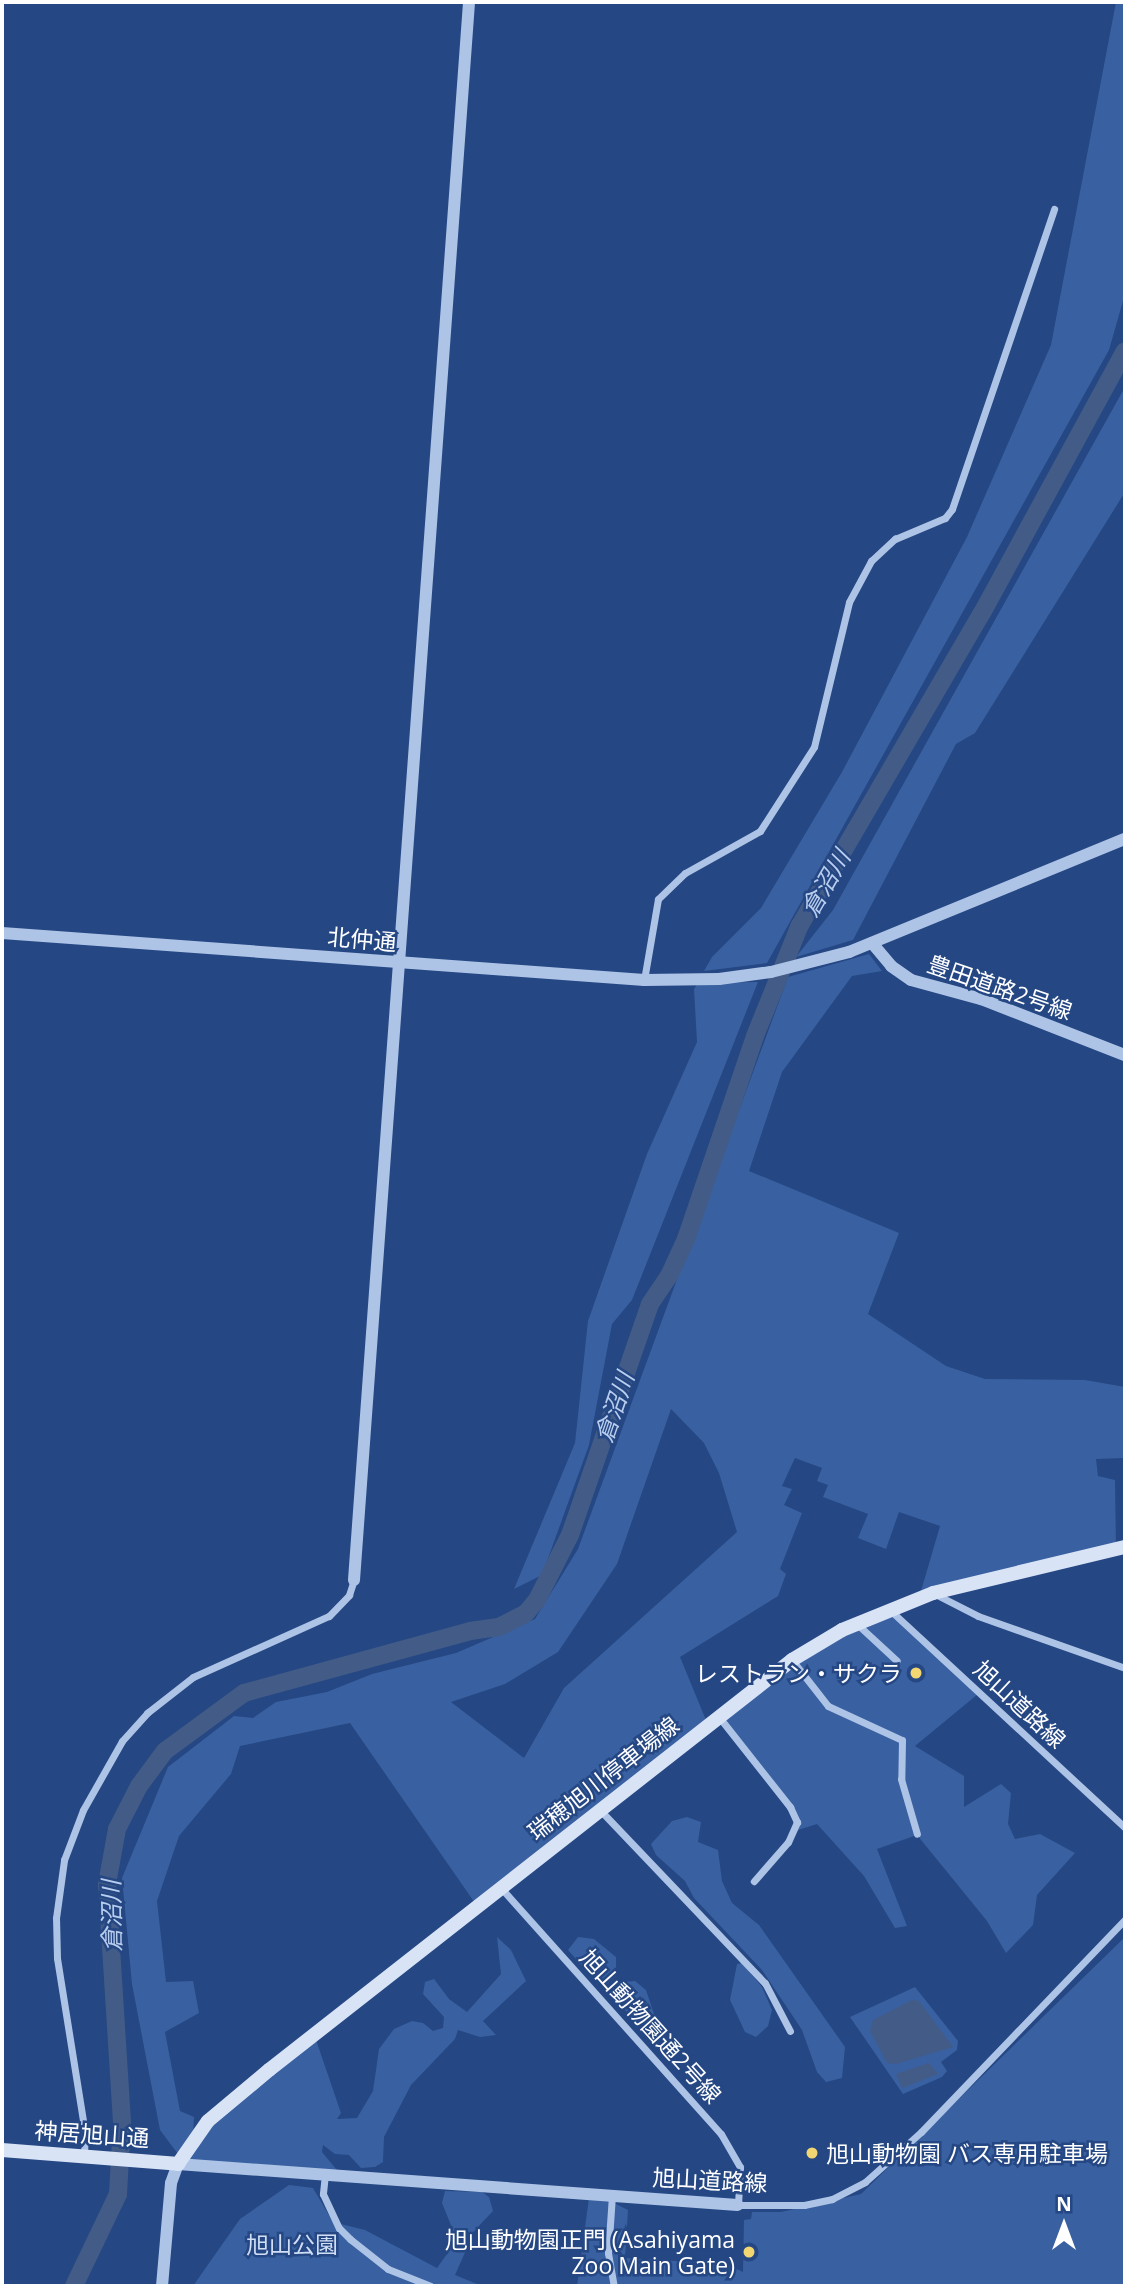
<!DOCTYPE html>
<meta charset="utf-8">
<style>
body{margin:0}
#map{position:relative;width:1127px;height:2288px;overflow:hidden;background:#254783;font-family:"Open Sans","Noto Sans JP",sans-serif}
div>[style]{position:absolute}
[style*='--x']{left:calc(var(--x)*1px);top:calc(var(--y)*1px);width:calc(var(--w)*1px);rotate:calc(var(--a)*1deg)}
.green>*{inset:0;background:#3960a0}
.water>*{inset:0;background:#435c87}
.river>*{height:18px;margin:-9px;padding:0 9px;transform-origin:9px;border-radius:9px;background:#435c87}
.minor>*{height:7px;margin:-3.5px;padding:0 3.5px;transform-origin:3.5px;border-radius:3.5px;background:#aec4e7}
.tertiary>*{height:12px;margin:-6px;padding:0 6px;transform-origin:6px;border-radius:6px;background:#aec4e7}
.secondary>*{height:14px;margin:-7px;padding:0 7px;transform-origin:7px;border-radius:7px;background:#d8e3f6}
.dots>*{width:19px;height:19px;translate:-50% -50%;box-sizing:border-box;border:4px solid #254783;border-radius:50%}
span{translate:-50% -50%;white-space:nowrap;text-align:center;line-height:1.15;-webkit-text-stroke:5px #254783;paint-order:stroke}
.street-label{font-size:23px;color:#fff}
.poi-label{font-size:23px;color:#fff}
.right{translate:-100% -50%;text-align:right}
.left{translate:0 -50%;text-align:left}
.park-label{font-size:23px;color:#d1dff6}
.water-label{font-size:24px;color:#b9ceef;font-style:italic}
.frame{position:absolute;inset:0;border:4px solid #fff;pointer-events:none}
.north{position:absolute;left:1029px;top:2190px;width:70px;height:70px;-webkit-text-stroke:5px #254783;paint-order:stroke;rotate:0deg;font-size:19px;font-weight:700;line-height:28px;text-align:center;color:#fff}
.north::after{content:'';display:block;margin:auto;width:24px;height:32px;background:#fff;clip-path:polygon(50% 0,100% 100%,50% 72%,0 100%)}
</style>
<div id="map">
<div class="green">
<i style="clip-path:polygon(1116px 2px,1125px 2px,1125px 294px,1109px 350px,767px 963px,704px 971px,712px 957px,761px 908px,842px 772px,967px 537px,1051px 345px)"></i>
<i style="clip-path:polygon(1125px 387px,1125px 492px,975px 733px,956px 744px,853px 940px,796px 957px,833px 910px)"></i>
<i style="clip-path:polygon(evenodd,869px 954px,882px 971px,852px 976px,782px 1072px,749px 1171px,899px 1233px,868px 1314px,946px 1366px,985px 1379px,1085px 1380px,1125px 1387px,1125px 1458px,1096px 1459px,1098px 1476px,1115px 1480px,1116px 1549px,919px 1598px,940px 1526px,899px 1512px,886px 1549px,858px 1538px,868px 1514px,823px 1497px,828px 1485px,817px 1481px,822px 1468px,795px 1458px,782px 1486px,792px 1489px,784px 1505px,802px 1513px,780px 1569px,786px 1574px,778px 1596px,680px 1657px,708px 1725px,477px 1906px,350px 1723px,240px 1746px,231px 1774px,179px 1836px,157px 1901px,166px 1982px,193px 1981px,199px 2013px,165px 2032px,180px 2111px,194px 2117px,193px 2137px,314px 2034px,341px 2113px,337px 2119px,357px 2118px,373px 2091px,379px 2049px,394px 2029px,412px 2021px,423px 2023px,433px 2031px,443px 2028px,444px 2017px,423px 1994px,425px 1982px,434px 1979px,449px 1999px,467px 2012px,501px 1974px,497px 1937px,511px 1950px,526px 1981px,483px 2021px,496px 2035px,480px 2037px,458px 2030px,455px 2039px,411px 2085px,384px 2137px,383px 2162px,375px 2167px,361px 2168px,349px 2155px,335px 2154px,323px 2145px,322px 2152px,341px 2175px,181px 2158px,160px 2130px,132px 1984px,122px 1878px,168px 1767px,234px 1716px,253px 1718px,276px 1702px,327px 1692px,372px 1674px,456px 1653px,535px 1619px,578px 1549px,788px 977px,869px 954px,671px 1409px,704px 1443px,719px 1473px,737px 1532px,564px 1688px,524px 1758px,451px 1702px,505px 1684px,558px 1652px,617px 1564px,671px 1409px)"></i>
<i style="clip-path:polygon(758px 982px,632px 1300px,612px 1324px,589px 1445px,542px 1575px,514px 1589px,575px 1443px,588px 1321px,647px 1154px,697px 1042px,694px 989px,698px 983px)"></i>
<i style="clip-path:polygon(888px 1609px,978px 1694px,915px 1746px,964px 1776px,964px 1807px,1001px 1784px,1011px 1793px,1008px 1824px,1015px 1839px,1040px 1834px,1075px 1853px,1037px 1895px,1033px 1925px,1006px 1953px,987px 1921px,917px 1835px,877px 1849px,907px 1926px,895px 1928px,864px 1876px,817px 1824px,795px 1831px,797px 1822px,719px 1717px,792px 1660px)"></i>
<i style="clip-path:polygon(687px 1817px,701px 1822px,698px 1842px,718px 1850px,722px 1881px,732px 1903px,759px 1925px,845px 2047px,842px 2078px,826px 2082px,817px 2072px,802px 2030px,762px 1970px,694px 1898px,685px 1881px,656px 1855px,651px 1844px,672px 1821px)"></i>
<i style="clip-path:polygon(578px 1937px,594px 1939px,616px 1957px,616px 1976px,605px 1986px,597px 1983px,568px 1950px)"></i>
<i style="clip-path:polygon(1125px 1937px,1125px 2286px,577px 2286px,589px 2198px,606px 2199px,628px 2210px,625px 2258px,726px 2264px,743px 2272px,744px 2220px,751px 2219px,752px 2212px,781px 2212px,861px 2194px)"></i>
<i style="clip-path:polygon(742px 1963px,762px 1987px,772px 2010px,768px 2026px,756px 2037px,745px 2032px,730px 2000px,737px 1964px)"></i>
<i style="clip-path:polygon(635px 1981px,646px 1990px,657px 2023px,648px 2033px,611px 1996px,624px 1982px)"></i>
<i style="clip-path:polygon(915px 1987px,958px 2041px,957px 2050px,941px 2062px,947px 2071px,942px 2077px,903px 2094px,850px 2017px)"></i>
<i style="clip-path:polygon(289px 2185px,313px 2188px,333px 2222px,365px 2230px,437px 2268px,457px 2240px,442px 2203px,445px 2191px,482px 2192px,489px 2197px,493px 2211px,475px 2230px,455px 2275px,482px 2286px,193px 2286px,240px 2219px)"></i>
</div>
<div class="water">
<i style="clip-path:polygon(912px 2000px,919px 2001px,953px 2047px,896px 2064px,887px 2063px,870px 2031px,873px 2020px)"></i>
<i style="clip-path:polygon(929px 2063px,938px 2074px,902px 2088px,896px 2074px)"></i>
</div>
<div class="river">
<i style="--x:74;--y:2286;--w:102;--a:-64.4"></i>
<i style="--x:118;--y:2194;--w:72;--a:-86.8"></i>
<i style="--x:122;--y:2122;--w:238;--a:-93.6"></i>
<i style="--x:107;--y:1884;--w:56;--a:-79.7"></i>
<i style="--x:117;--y:1829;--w:48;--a:-62.9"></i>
<i style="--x:139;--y:1786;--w:44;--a:-53.4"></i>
<i style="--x:165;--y:1751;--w:98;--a:-36.3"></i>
<i style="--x:244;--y:1693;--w:234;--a:-15.3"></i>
<i style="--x:470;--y:1631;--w:29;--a:-8"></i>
<i style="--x:499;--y:1627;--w:30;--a:-27"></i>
<i style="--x:526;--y:1613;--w:17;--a:-50"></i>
<i style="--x:537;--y:1600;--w:73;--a:-63.1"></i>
<i style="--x:570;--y:1535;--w:244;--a:-70.9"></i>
<i style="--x:650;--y:1304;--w:34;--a:-56"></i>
<i style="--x:669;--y:1276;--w:41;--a:-65.3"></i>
<i style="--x:686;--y:1239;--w:214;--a:-71.2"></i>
<i style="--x:755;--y:1036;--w:118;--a:-68"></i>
<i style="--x:799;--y:927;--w:363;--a:-59.8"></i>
<i style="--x:982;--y:613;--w:298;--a:-61.4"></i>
</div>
<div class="minor">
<i style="--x:644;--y:980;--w:82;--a:-80.2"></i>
<i style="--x:658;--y:899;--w:37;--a:-44"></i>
<i style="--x:685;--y:873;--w:86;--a:-29.2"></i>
<i style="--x:760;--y:831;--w:100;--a:-57.3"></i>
<i style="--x:814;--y:747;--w:149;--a:-76.4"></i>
<i style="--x:849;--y:602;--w:47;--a:-61.8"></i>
<i style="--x:871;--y:561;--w:33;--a:-43"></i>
<i style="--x:895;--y:539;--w:54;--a:-22.8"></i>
<i style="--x:945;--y:518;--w:11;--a:-52"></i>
<i style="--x:952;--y:509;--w:317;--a:-71.2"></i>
<i style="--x:937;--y:1595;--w:46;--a:27.1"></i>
<i style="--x:978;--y:1616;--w:156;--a:19.5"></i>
<i style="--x:891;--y:1611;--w:319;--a:42.8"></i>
<i style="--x:857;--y:1624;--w:54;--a:42.8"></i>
<i style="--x:792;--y:1660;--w:58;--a:52"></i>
<i style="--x:828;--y:1706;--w:81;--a:24.7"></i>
<i style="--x:902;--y:1740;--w:39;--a:91"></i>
<i style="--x:901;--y:1779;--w:57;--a:73.8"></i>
<i style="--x:719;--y:1717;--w:115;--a:51.7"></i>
<i style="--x:790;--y:1807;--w:17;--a:65"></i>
<i style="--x:797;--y:1822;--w:22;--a:114"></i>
<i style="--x:788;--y:1842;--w:52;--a:131.1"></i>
<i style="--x:600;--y:1810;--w:239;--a:46.4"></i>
<i style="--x:765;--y:1983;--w:54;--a:62.5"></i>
<i style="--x:501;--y:1888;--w:330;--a:48.2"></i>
<i style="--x:721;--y:2134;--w:38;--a:60"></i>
<i style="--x:740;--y:2167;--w:38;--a:93"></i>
<i style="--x:738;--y:2205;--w:66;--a:0"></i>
<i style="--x:804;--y:2205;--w:29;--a:-12"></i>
<i style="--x:832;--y:2199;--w:37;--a:-27"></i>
<i style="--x:865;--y:2182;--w:75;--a:-41.8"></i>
<i style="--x:921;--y:2132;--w:295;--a:-46.2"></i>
<i style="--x:84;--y:2156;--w:23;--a:-88"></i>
<i style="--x:85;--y:2133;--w:177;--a:-99.1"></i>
<i style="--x:57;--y:1958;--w:40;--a:-91.4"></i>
<i style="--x:56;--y:1918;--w:59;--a:-82.1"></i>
<i style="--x:64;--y:1860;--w:53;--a:-69.2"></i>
<i style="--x:83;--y:1810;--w:79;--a:-60.5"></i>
<i style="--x:122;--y:1741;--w:38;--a:-48"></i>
<i style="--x:147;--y:1713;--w:58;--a:-38"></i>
<i style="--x:193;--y:1677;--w:149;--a:-24.2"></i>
<i style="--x:329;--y:1616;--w:29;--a:-46"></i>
<i style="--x:349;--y:1595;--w:16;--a:-72"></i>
<i style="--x:325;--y:2174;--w:20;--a:96"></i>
<i style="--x:323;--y:2194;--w:38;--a:65"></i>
<i style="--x:339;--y:2228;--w:16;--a:45"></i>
<i style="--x:350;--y:2239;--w:48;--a:38.3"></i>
<i style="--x:388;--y:2269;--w:46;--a:21.6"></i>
<i style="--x:612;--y:2195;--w:58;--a:93.9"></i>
<i style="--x:608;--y:2253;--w:34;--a:80"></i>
</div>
<div class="tertiary">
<i style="--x:2;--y:933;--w:644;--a:4.19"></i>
<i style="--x:644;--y:980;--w:75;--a:-0.8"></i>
<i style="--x:719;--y:979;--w:52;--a:-7.7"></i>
<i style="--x:771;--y:972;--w:81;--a:-14.4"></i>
<i style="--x:849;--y:952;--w:298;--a:-22.3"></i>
<i style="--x:872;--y:943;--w:30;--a:50"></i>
<i style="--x:891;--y:966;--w:24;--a:35"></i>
<i style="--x:911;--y:980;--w:73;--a:15.2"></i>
<i style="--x:981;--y:999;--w:155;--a:21.3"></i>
<i style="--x:354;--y:1580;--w:1582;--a:-85.83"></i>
<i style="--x:162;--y:2286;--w:103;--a:-85"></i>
<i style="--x:171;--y:2183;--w:20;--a:-70"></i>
<i style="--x:178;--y:2164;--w:561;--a:4.19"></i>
</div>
<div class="secondary">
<i style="--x:2;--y:2150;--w:177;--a:4.5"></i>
<i style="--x:178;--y:2164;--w:52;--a:-55.1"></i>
<i style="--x:208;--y:2121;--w:80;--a:-39.9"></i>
<i style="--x:269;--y:2070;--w:665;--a:-38.09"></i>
<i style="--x:792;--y:1660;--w:58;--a:-31"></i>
<i style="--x:842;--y:1630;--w:98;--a:-22.1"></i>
<i style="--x:933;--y:1593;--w:197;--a:-13.5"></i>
</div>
<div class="dots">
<i style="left:916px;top:1673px;background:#f1d672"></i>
<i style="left:812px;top:2153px;background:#f1d672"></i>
<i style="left:749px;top:2252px;background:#f1d672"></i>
</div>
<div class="street-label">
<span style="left:362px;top:939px;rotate:5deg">北仲通</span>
<span style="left:1000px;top:987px;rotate:19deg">豊田道路2号線</span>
<span style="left:1020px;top:1704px;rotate:43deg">旭山道路線</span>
<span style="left:603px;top:1778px;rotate:-38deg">瑞穂旭川停車場線</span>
<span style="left:651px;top:2026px;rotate:48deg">旭山動物園通2号線</span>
<span style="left:92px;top:2134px;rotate:4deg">神居旭山通</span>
<span style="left:710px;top:2180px;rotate:3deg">旭山道路線</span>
</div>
<div class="poi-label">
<span class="right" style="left:902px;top:1673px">レストラン・サクラ</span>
<span class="left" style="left:826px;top:2153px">旭山動物園 バス専用駐車場</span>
<span class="right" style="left:735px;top:2252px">旭山動物園正門 (Asahiyama<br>Zoo Main Gate)</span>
</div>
<div class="park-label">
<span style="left:292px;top:2244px">旭山公園</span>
</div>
<div class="water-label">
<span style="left:825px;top:883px;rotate:-60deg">倉沼川</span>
<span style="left:614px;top:1407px;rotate:-71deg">倉沼川</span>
<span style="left:111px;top:1916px;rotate:-91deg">倉沼川</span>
</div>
<div class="frame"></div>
<div class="north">N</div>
</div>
